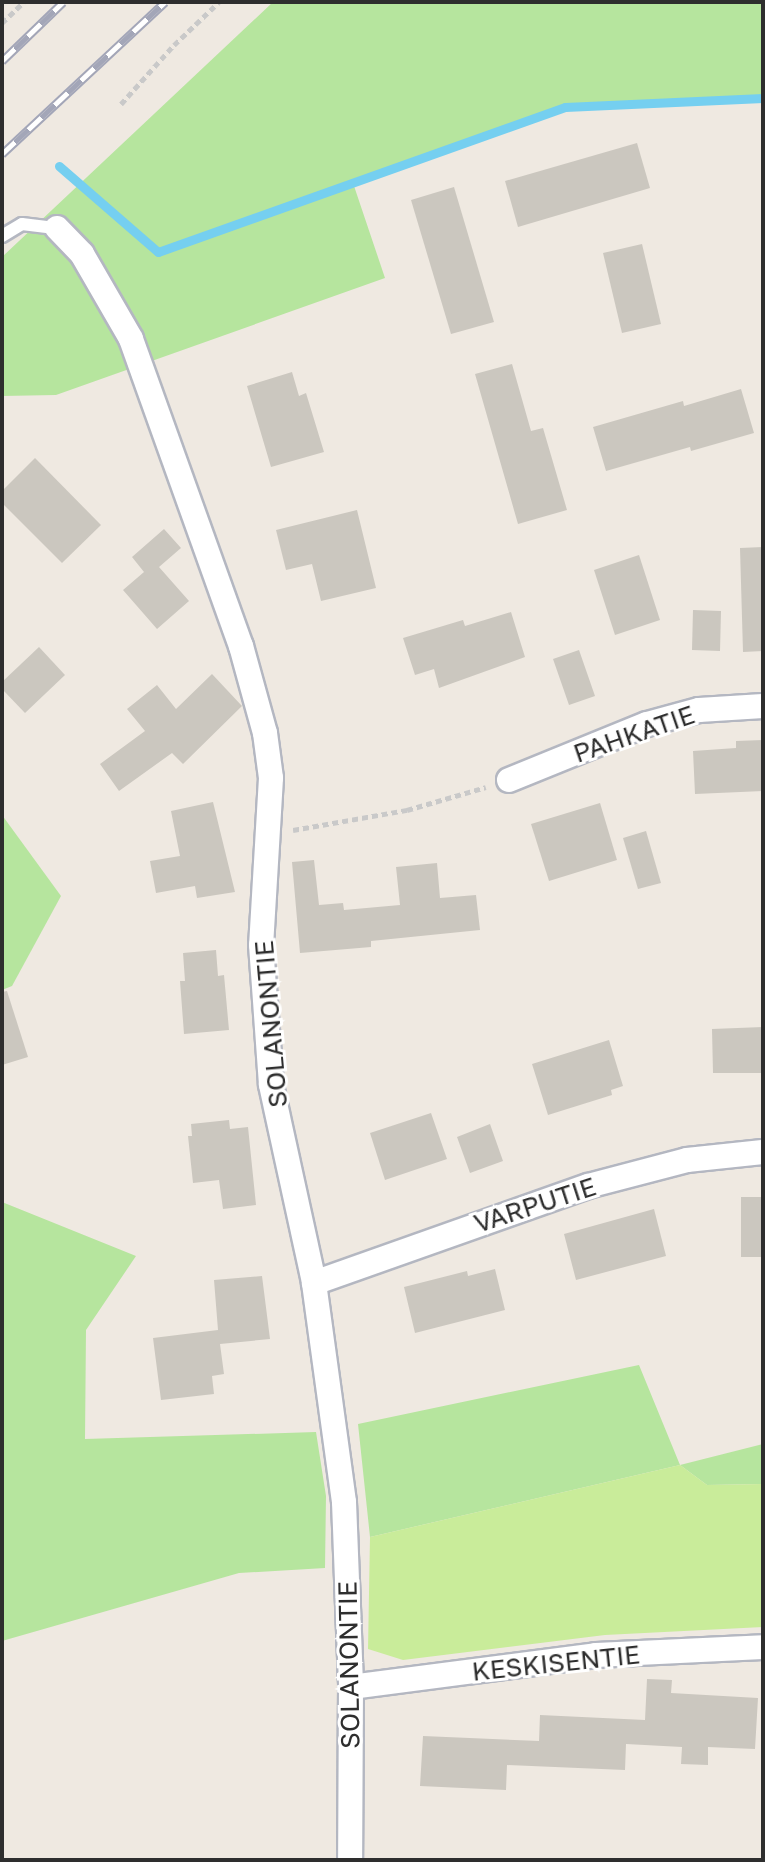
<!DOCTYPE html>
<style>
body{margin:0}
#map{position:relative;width:765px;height:1862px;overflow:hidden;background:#efe9e1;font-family:"Golos Text",sans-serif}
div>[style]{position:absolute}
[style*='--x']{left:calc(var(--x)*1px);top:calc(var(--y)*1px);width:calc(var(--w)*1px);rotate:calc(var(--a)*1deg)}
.green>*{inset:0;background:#b6e59e}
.pitch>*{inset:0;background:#c9ec9a}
.stream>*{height:9px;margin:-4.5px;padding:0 4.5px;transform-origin:4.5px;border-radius:4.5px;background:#75cff0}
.building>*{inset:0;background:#cbc7bf}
.path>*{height:5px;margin-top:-2.5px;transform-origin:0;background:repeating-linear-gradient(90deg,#c9c9c9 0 6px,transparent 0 10px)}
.roads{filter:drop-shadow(2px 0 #b4b7c1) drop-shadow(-2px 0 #b4b7c1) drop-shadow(0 2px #b4b7c1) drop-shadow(0 -2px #b4b7c1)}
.lane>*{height:12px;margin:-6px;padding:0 6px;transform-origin:6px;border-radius:6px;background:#fff}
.street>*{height:24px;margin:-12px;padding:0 12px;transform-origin:12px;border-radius:12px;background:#fff}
.rail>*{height:9px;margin-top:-4.5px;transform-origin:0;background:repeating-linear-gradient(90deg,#fff 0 18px,#a3a6b8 0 36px);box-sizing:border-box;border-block:2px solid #a3a6b8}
span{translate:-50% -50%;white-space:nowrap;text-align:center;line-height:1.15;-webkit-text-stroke:6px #fff;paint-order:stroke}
.street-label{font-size:26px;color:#2e2e2e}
.frame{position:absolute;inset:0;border:4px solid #2e2e2e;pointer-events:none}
</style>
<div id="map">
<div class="green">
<i style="clip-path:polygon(273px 2px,763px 2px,763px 98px,565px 107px,352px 180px,385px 278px,56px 395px,2px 396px,2px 257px)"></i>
<i style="clip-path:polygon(2px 815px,61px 896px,12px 986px,2px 990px)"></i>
<i style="clip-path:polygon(2px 1202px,136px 1256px,86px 1330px,85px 1439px,316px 1432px,326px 1496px,325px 1568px,239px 1573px,2px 1641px)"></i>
<i style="clip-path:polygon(639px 1365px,680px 1465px,763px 1444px,763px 1484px,707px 1485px,680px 1465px,370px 1537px,358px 1424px)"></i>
</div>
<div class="pitch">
<i style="clip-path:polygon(680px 1465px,707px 1485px,763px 1484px,763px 1627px,605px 1635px,403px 1660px,368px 1649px,370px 1537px)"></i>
</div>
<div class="stream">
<i style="--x:59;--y:166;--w:131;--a:41"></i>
<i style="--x:158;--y:252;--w:432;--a:-19.6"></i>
<i style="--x:565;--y:107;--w:198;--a:-2.6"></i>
</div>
<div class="building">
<i style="clip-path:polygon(637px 143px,650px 188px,518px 227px,505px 181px)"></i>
<i style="clip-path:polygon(454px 187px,494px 322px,451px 334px,411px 200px)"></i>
<i style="clip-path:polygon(642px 244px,661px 324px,622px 333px,603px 253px)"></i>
<i style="clip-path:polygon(512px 364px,531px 431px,543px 428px,567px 510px,518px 524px,475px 374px)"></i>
<i style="clip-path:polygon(292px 372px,299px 396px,306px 393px,324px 452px,271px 467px,247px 386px)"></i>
<i style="clip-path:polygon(741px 389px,754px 433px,691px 451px,690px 447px,606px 471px,593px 427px,683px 401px,684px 406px)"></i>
<i style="clip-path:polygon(35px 458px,101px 525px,62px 563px,2px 503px,2px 491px)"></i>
<i style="clip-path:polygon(357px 510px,376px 588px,321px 601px,312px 564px,286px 570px,276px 530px)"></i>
<i style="clip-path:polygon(164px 529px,181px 548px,159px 567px,189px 601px,157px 629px,123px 590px,144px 572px,132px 557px)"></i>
<i style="clip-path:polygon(763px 547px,763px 651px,743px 652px,740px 548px)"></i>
<i style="clip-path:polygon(639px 555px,660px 620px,615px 635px,594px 570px)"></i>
<i style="clip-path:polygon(693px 610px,721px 611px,720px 651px,692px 650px)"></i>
<i style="clip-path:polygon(511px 612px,525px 657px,439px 688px,434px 669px,415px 675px,403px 638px,463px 620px,465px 626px)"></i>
<i style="clip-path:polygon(39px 647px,65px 675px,25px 713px,2px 689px,2px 682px)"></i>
<i style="clip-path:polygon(579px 650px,595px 696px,569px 705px,553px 659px)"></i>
<i style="clip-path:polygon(212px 674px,242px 706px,183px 764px,172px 753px,119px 791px,100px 764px,145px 731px,127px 709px,157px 685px,176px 709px)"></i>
<i style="clip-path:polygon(763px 740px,763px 791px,695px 794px,693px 751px,736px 748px,736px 741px)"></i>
<i style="clip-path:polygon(213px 802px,235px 892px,197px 898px,195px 886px,156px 893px,150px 861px,180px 856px,171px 811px)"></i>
<i style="clip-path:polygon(600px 803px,617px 860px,549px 881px,531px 824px)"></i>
<i style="clip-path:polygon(646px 831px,661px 883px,638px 889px,623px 838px)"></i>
<i style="clip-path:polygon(314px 860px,319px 905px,343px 903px,344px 910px,400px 905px,396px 867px,437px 863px,440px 898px,476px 895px,480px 930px,371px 941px,371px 947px,300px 953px,292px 862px)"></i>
<i style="clip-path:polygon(216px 950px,218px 976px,224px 975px,229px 1030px,184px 1034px,180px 981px,185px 981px,183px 953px)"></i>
<i style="clip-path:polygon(7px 991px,28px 1057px,2px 1065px,2px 992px)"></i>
<i style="clip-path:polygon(763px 1027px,763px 1073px,713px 1073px,712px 1029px)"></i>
<i style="clip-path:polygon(609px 1040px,623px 1086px,611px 1090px,612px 1095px,548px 1115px,532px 1064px)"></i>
<i style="clip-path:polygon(431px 1113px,447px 1159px,385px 1180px,370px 1133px)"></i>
<i style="clip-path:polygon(229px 1120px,230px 1129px,248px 1127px,256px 1205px,223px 1209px,219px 1180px,193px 1183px,188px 1136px,192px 1136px,191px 1124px)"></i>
<i style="clip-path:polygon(490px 1124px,503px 1161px,470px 1173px,457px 1137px)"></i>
<i style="clip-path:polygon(741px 1197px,763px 1197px,763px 1257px,741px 1257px)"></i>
<i style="clip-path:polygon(654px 1209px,666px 1256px,576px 1280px,564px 1234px)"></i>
<i style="clip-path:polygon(495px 1269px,505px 1310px,415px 1333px,404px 1287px,467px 1271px,468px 1276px)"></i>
<i style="clip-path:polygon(262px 1276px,270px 1339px,220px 1344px,224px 1374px,212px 1376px,214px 1394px,161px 1400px,153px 1338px,218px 1330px,214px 1280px)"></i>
<i style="clip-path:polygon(647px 1679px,672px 1680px,671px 1693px,758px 1698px,755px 1749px,708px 1747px,708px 1765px,681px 1764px,682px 1747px,626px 1744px,625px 1770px,507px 1765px,506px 1790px,420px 1786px,423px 1736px,539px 1741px,540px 1715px,645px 1720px)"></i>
</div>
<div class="path">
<i style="--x:2;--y:23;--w:30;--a:-44"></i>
<i style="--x:121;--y:104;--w:79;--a:-48.1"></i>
<i style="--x:174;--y:45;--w:62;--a:-43.7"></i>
<i style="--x:293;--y:830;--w:116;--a:-10"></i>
<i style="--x:407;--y:810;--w:82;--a:-16.2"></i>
</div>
<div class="roads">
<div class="lane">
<i style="--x:2;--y:236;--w:23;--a:-31"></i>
<i style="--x:22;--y:224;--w:35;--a:7"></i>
</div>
<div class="street">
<i style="--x:57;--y:228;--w:36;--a:46"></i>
<i style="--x:82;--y:254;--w:98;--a:60"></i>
<i style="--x:131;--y:339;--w:326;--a:70.3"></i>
<i style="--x:241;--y:646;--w:90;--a:74.6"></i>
<i style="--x:265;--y:733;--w:45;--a:82.4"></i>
<i style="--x:271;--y:778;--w:167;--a:93.4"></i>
<i style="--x:261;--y:945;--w:140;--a:85.9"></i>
<i style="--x:271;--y:1085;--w:203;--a:77.7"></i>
<i style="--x:314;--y:1283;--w:221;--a:82.2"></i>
<i style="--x:344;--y:1502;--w:185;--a:87.8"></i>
<i style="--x:351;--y:1687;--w:173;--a:90.3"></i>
<i style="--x:509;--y:780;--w:149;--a:-22.1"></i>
<i style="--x:647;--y:724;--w:54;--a:-15.1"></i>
<i style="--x:699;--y:710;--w:64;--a:-3.6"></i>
<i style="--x:314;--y:1283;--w:291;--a:-19.5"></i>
<i style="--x:588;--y:1186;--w:102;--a:-14.7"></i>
<i style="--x:687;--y:1160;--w:76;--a:-6"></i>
<i style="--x:351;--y:1687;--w:247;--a:-7.4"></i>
<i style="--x:596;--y:1655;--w:167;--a:-2.7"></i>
</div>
</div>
<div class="rail">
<i style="--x:2;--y:61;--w:85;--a:-44"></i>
<i style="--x:2;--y:154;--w:223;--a:-43"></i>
</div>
<div class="street-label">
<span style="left:634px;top:734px;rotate:-19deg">PAHKATIE</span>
<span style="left:271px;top:1024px;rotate:-95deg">SOLANONTIE</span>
<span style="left:535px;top:1205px;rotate:-18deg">VARPUTIE</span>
<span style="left:556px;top:1663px;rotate:-6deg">KESKISENTIE</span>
<span style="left:349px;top:1665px;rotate:-91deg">SOLANONTIE</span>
</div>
<div class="frame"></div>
</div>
